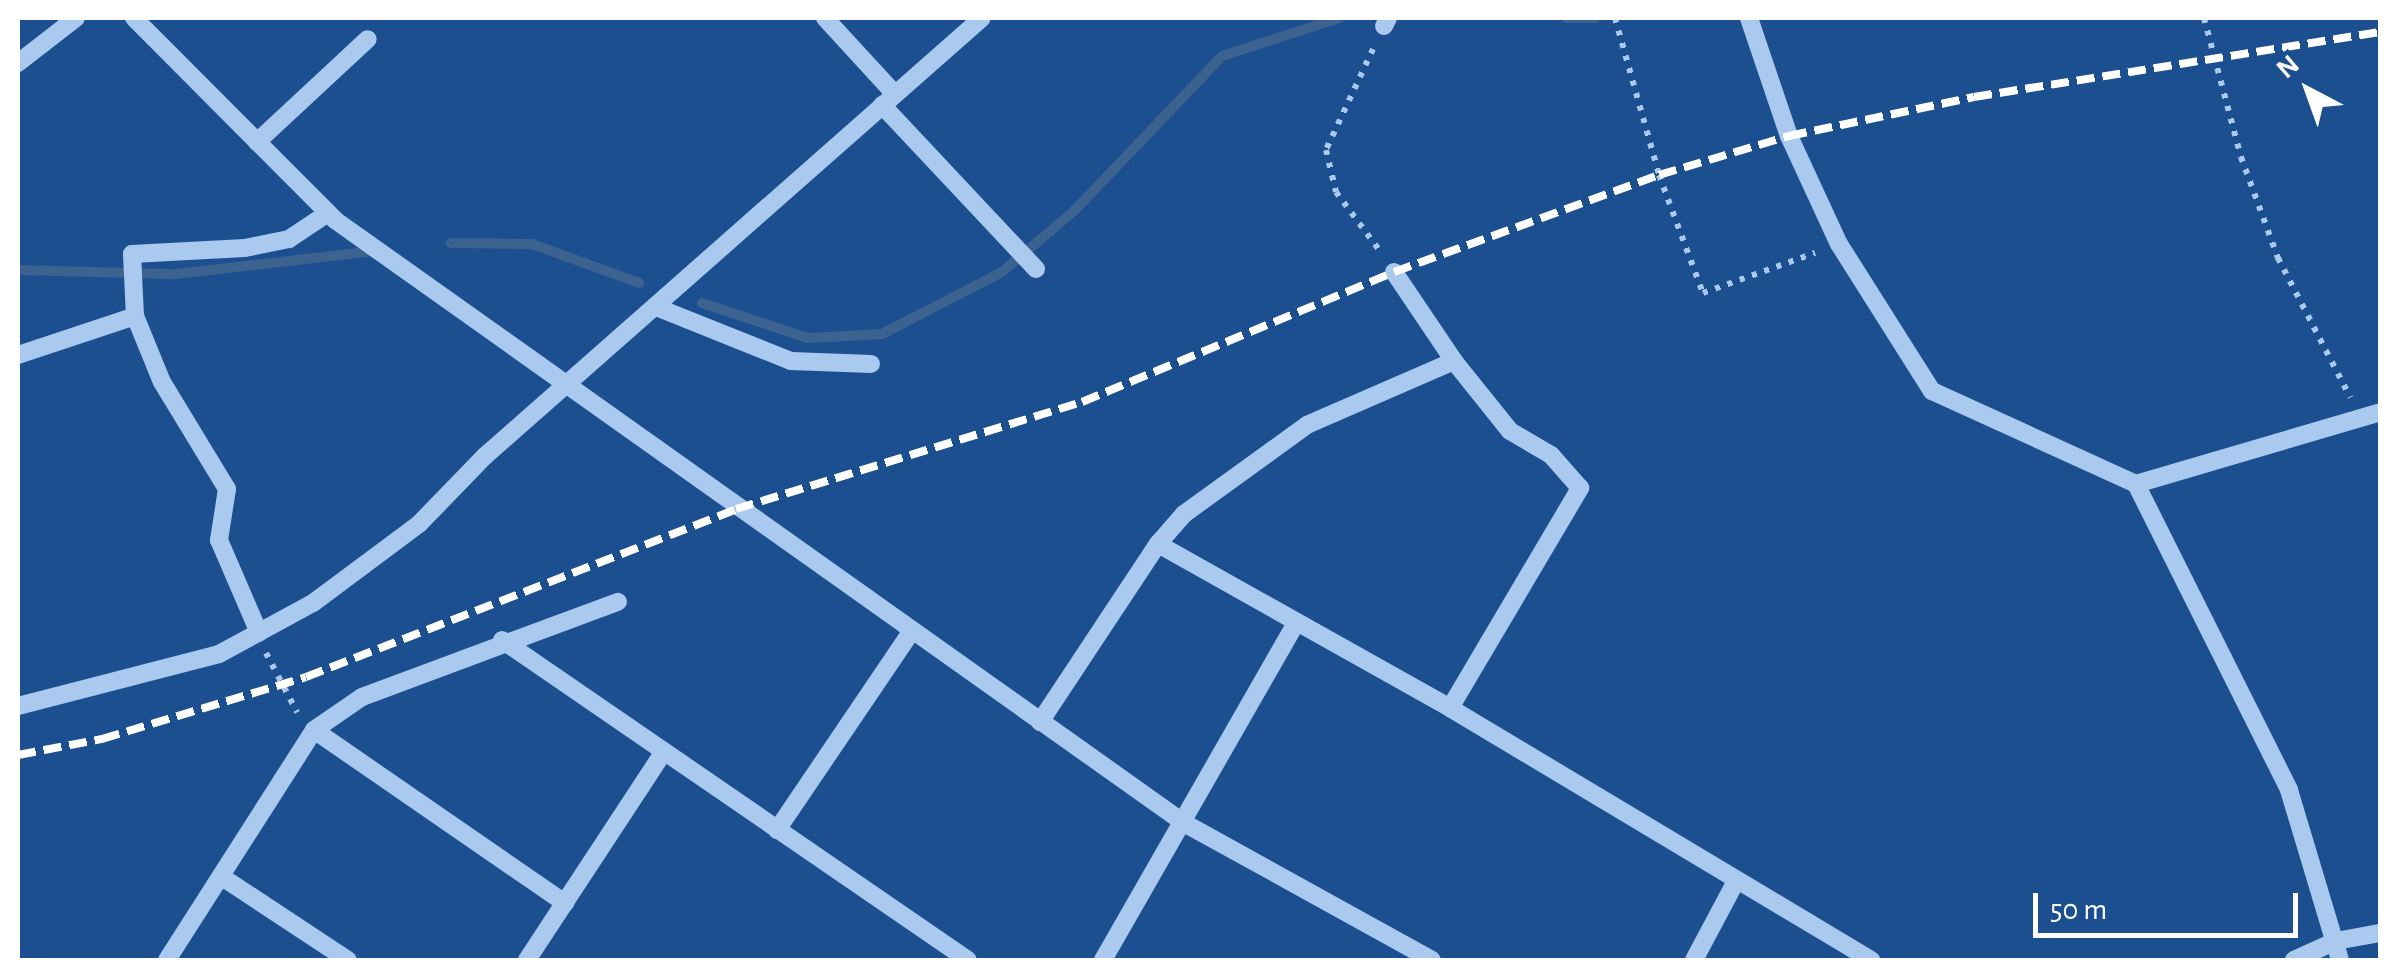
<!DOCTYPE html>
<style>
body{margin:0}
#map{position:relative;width:2398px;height:978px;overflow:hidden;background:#1b4f8f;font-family:"Alegreya Sans",sans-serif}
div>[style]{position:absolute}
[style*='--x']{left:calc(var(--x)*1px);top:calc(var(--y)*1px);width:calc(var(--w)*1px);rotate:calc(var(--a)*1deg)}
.stream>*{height:10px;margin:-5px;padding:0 5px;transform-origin:5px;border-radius:5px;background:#3c6290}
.path>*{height:6px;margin-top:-3px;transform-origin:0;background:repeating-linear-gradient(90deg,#a9c9ee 0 5px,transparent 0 13px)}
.minor>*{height:18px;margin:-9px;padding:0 9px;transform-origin:9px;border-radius:9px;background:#a9c9ee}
.rail>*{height:8px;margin-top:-4px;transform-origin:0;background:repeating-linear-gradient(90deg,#fff 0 18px,transparent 0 26px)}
span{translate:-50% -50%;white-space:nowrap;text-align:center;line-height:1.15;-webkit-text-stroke:9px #1b4f8f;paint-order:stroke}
.frame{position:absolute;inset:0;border:20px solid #fff;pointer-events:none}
.north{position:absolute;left:2258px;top:40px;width:100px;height:100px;-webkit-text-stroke:8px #1b4f8f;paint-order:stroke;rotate:319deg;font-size:28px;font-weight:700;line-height:40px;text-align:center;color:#fff}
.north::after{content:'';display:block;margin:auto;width:35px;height:45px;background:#fff;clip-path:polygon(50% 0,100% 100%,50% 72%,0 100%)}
.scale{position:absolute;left:2033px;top:893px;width:265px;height:45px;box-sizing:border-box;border:5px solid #fff;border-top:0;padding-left:12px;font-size:30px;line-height:35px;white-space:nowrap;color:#fff;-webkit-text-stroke:8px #1b4f8f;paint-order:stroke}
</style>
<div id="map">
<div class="stream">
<i style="--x:1567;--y:18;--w:28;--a:0"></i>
<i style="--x:451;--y:243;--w:81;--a:0.7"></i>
<i style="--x:532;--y:244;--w:114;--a:20"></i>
<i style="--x:18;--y:270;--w:158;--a:1.5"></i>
<i style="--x:176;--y:274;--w:200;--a:-6.6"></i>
<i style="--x:702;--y:303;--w:112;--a:18.3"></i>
<i style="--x:808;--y:338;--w:74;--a:-3.1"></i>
<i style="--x:882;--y:334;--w:135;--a:-27.3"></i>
<i style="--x:1002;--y:272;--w:94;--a:-40.3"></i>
<i style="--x:1074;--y:211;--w:214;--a:-46.3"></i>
<i style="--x:1222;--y:56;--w:123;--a:-18"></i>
</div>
<div class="path">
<i style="--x:1615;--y:18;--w:163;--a:74.3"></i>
<i style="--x:1659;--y:175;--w:126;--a:69.6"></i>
<i style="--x:1703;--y:293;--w:119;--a:-19.7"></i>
<i style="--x:2204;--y:18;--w:144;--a:75.1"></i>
<i style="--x:2241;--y:157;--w:108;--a:69.9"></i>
<i style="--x:2278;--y:258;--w:157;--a:62.6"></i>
<i style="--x:1373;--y:49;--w:111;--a:115"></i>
<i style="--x:1326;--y:150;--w:43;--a:76.6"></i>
<i style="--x:1336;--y:192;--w:77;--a:53.4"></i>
<i style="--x:266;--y:653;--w:67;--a:62.3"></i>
</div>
<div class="minor">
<i style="--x:134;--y:18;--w:285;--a:45.1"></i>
<i style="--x:335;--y:220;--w:1041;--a:35.38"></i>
<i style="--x:1184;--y:823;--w:283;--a:28.9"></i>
<i style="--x:825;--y:18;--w:103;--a:47.4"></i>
<i style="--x:1749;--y:18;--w:125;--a:71.3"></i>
<i style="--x:1789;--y:136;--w:119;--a:65.2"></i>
<i style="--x:1839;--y:244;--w:174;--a:57.7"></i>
<i style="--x:1932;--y:391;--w:224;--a:24.5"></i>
<i style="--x:2136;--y:484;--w:342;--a:63.4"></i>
<i style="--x:2289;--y:790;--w:177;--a:73.3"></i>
<i style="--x:1384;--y:26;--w:9;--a:-63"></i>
<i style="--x:18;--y:63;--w:73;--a:-37.8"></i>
<i style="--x:882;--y:105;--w:225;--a:46.8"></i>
<i style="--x:257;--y:142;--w:151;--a:-42.9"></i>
<i style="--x:1394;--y:272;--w:107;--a:56"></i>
<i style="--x:1454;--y:361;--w:160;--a:156.5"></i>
<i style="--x:1307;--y:425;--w:152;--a:144.1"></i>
<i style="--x:1184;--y:514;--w:40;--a:131"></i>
<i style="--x:1158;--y:544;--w:335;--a:29.3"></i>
<i style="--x:1450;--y:708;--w:491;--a:30.9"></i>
<i style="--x:656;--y:307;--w:145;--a:21.8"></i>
<i style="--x:791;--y:361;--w:80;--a:2.1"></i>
<i style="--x:135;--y:316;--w:62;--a:-92.8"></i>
<i style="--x:132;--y:254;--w:113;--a:-3"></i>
<i style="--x:245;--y:248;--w:45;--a:-11.6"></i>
<i style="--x:289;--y:239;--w:47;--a:-33.7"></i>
<i style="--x:18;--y:355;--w:123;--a:-18.4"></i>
<i style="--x:135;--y:316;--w:71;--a:67.8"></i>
<i style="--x:162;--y:382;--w:125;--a:58.7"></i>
<i style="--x:227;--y:489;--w:52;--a:98.9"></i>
<i style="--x:219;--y:540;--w:101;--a:66.7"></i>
<i style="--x:2136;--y:484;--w:254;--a:-16.4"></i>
<i style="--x:502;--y:640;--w:565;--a:34.48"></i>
<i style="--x:18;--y:706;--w:208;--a:-14.5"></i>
<i style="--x:219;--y:654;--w:107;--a:-28.5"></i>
<i style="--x:313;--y:603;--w:132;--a:-36.7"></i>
<i style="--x:419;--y:524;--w:95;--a:-45.9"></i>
<i style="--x:485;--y:456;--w:662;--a:-41.39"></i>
<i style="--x:1450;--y:708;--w:256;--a:-59.4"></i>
<i style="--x:1580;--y:488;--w:44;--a:-131.3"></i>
<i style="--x:1551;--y:455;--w:48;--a:-149.7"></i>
<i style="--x:1510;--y:431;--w:90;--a:-128.7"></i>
<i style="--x:1040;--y:722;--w:214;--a:-56.5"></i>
<i style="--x:314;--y:730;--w:305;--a:34.6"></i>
<i style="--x:777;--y:830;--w:239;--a:-55.9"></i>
<i style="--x:225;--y:879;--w:147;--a:33.4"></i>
<i style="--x:167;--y:960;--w:273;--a:-57.4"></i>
<i style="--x:314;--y:730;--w:58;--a:-34.5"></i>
<i style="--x:362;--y:697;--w:273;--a:-20.4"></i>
<i style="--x:527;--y:960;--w:248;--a:-56.7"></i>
<i style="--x:1103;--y:960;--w:386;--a:-60.2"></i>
<i style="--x:1694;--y:960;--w:87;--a:-62"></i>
<i style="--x:2294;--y:960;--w:46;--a:-24.3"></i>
<i style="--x:2336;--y:941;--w:45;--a:-10.3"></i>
</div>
<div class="rail">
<i style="--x:18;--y:755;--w:86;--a:-10.8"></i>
<i style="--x:102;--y:739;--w:213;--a:-16.9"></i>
<i style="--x:306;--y:677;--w:462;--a:-21.3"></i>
<i style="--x:736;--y:509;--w:362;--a:-17.2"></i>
<i style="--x:1082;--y:402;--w:338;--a:-22.6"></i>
<i style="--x:1394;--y:272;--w:282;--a:-20.1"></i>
<i style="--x:1659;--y:175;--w:136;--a:-16.7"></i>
<i style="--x:1789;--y:136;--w:189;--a:-11.9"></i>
<i style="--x:1974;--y:97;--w:411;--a:-9.1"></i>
</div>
<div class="frame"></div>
<div class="north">N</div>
<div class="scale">50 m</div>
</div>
